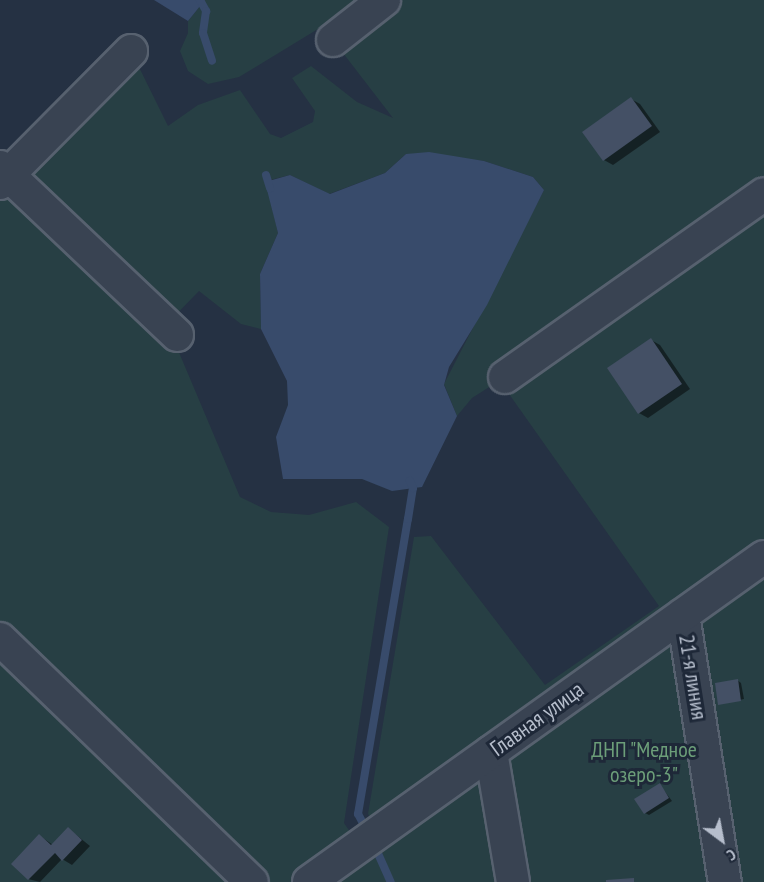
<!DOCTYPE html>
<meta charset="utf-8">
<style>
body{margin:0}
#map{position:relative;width:764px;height:882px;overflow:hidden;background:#253143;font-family:"PT Sans Narrow",sans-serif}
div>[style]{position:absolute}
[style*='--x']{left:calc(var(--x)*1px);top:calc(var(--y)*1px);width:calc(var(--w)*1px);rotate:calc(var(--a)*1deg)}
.green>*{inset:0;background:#273f44}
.water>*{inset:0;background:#384b6b}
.shadow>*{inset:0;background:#0007}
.stream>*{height:8px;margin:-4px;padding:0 4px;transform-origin:4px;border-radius:4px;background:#384b6b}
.building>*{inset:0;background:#445065}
.roads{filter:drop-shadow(2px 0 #57616f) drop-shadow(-2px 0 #57616f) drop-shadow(0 2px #57616f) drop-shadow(0 -2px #57616f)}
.minor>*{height:32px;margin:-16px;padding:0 16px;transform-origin:16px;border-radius:16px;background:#394352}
span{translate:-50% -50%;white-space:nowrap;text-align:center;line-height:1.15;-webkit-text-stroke:6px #1e2838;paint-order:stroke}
.street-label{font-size:22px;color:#b6becc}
.park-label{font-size:22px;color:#6c9e79}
.north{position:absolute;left:692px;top:810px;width:60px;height:60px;-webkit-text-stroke:4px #1e2838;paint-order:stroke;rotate:148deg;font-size:16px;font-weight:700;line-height:24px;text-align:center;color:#b6becc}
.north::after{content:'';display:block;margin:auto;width:21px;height:27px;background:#b6becc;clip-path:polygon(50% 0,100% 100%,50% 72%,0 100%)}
</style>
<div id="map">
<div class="green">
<i style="clip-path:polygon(evenodd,205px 0,764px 0,764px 882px,0 882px,0 167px,131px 51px,168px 126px,198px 105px,240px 90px,270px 134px,281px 138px,313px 122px,315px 111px,292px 78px,311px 66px,357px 102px,393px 118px,333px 40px,336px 18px,239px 77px,208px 84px,188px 71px,180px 51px,188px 33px,188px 21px,205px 0,406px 154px,484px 161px,533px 177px,544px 190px,444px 384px,457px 416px,472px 398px,505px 377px,509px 394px,659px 606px,545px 685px,431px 536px,414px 537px,368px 814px,390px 847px,370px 861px,344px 823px,389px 527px,356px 502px,309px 515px,271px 512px,240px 497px,167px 324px,199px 291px,241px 324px,261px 329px,260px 274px,278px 233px,266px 181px,290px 175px,329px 194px,385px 173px,406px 154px)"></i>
</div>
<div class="water">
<i style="clip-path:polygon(154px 0,205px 0,188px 21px)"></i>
<i style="clip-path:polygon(429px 152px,484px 161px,533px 177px,544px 190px,487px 305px,449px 367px,444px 385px,457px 416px,422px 487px,392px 491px,362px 479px,283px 479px,276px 437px,288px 405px,287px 381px,261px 329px,260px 274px,278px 233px,265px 182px,290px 175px,330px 194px,385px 173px,406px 154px)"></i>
</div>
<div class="shadow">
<i style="clip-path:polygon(631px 99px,640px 104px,660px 132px,613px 165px,604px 160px)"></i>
<i style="clip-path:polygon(651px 340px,660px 345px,690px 389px,648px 418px,639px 413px)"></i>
<i style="clip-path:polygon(737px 680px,741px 683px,744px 699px,720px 704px)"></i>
<i style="clip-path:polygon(660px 785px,672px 801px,649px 815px,645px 813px)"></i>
<i style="clip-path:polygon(69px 829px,90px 846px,72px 865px,62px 859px,40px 882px,28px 879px,40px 836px,53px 845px)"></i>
</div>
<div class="stream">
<i style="--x:200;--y:0;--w:13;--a:61"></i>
<i style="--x:206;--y:11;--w:22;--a:98"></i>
<i style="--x:203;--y:33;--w:29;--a:72"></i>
<i style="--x:266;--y:175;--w:14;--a:73"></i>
<i style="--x:366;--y:829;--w:17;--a:-118"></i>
<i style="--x:358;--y:814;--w:299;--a:-80.4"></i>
<i style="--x:408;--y:519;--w:31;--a:-81"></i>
<i style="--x:413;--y:488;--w:8;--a:-113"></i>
<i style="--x:376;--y:849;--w:36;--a:66"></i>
</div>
<div class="building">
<i style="clip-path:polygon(631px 97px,652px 126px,603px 161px,582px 132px)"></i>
<i style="clip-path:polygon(651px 338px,682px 384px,638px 414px,607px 368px)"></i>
<i style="clip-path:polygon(738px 679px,741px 701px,718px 705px,715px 683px)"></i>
<i style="clip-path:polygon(660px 783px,669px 798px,644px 814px,634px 799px)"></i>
<i style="clip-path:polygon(68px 827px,82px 840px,62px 861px,55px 853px,28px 880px,11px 864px,39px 834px,51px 845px)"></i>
<i style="clip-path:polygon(634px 878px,634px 882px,606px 882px,606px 880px)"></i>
</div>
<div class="roads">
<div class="minor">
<i style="--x:333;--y:40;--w:65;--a:-38.1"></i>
<i style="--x:0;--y:167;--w:244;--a:43.5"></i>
<i style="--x:0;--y:183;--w:186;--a:-45.2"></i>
<i style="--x:505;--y:377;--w:317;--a:-35.2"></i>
<i style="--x:683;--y:615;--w:270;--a:81.1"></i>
<i style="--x:0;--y:639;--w:350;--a:44"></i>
<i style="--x:491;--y:752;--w:132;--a:80.4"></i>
<i style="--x:309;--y:882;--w:559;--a:-35.54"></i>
</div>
</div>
<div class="street-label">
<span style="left:693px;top:677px;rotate:81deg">21-я линия</span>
<span style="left:537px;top:719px;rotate:-36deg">Главная улица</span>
</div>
<div class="park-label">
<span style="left:644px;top:762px">ДНП "Медное<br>озеро-3"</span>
</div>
<div class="north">С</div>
</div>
